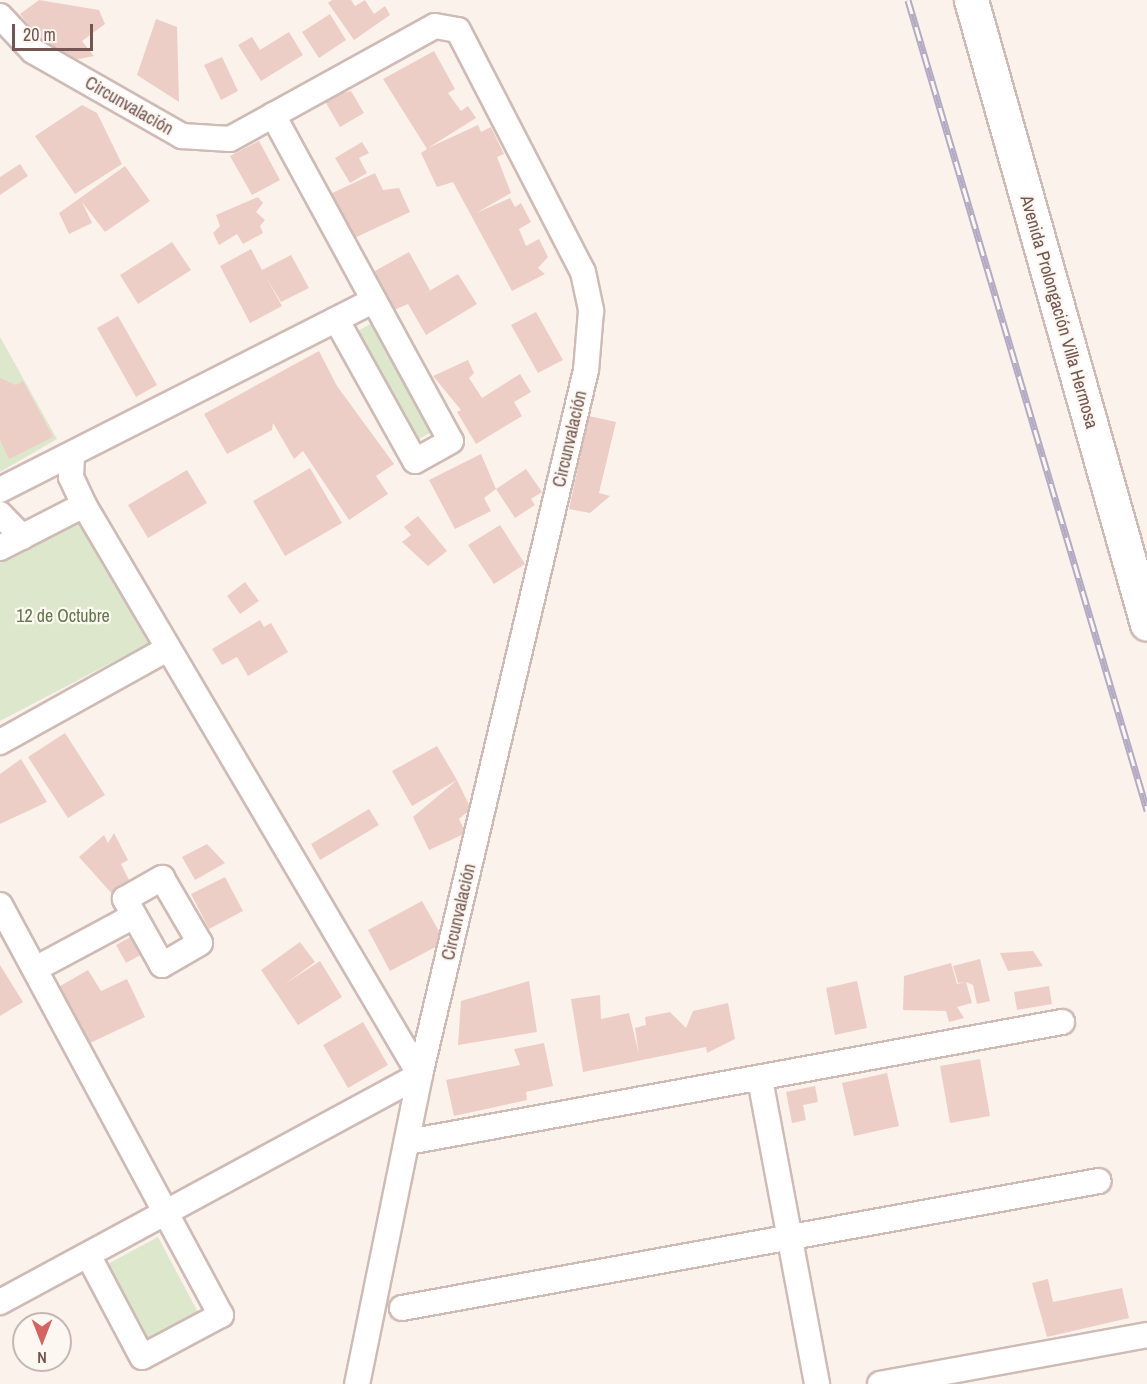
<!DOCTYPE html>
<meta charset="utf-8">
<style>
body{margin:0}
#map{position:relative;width:1147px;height:1384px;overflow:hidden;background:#fbf2eb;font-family:"Archivo Narrow",sans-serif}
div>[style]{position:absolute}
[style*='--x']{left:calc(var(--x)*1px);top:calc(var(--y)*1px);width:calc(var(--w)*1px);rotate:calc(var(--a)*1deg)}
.green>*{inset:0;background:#dce7cb}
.building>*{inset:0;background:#edcec6}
.roads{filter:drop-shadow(2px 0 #cebbb5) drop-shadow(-2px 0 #cebbb5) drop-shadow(0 2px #cebbb5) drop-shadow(0 -2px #cebbb5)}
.minor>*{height:24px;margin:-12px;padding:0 12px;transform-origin:12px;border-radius:12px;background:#fff}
.secondary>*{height:33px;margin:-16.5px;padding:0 16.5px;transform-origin:16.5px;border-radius:16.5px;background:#fff}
.rail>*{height:7px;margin-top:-3.5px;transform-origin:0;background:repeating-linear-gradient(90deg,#fdf7f2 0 14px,#b3aac4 0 28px);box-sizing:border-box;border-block:2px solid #b3aac4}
span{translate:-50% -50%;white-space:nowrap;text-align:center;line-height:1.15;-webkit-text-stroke:4.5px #fdf7f2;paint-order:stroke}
.street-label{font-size:18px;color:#735651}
.park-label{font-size:18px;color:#60784a}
.north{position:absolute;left:12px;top:1312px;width:60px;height:60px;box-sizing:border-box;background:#fdf7f2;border:2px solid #c6b7b2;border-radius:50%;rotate:180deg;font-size:16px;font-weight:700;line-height:24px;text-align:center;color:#735651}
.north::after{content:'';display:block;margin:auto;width:21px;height:27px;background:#d6635f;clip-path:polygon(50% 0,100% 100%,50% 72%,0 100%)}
.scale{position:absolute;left:12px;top:24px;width:81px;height:27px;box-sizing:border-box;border:3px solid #735651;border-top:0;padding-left:8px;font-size:18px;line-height:21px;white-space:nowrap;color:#735651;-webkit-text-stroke:4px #fdf7f2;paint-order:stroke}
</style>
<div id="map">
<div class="green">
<i style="clip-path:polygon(372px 323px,432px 432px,417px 440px,356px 332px)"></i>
<i style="clip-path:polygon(0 337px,57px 439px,0 472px)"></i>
<i style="clip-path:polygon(76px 518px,84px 523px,151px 642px,0 721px,0 558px)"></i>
<i style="clip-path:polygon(158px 1237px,201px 1318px,146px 1346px,104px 1266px)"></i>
</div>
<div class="building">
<i style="clip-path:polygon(39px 0,99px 10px,105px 24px,82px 41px,94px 56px,69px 61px,38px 37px,20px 14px)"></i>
<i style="clip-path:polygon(332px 0,351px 0,355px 6px,365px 0,374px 14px,385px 6px,390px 15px,354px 40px,328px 3px)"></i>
<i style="clip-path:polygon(330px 14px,346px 40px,319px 58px,302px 32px)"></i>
<i style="clip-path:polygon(156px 19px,177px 27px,179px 102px,137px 75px)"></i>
<i style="clip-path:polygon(289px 32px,303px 55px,261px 81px,238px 45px,252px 37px,260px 50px)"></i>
<i style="clip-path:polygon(434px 51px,455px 89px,448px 93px,461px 111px,468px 106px,476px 118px,428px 148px,478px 125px,481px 132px,491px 127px,504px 154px,497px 157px,511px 193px,476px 213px,510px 198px,515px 207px,521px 203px,531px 222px,519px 229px,526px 246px,539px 239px,548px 257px,538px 268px,545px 274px,512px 291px,453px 182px,437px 187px,421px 153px,427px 149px,383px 79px)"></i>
<i style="clip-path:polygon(222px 57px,238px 91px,221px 100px,204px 65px)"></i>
<i style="clip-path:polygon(351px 91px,364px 113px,340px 127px,323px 98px)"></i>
<i style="clip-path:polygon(82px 105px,97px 113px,122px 164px,75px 194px,35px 136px)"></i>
<i style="clip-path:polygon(259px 141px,280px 180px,252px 195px,230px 156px)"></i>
<i style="clip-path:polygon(362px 142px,369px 153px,359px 158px,367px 173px,350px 183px,335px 158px)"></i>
<i style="clip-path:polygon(20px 164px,28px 176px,0 195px,0 177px)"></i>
<i style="clip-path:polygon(125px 166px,150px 201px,105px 232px,82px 202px,92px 223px,69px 234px,59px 213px)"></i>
<i style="clip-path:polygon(375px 173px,383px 190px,399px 188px,410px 212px,348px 241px,326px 196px)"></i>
<i style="clip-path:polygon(258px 197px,263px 203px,256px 212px,265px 220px,260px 226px,263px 233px,243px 244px,237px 234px,219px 245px,213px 233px,220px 226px,216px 215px)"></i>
<i style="clip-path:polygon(172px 242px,191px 270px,138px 304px,120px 275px)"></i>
<i style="clip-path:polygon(251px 249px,262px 270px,291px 255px,309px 288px,281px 302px,266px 277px,282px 306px,250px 323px,220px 266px)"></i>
<i style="clip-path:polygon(409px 252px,430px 290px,424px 294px,458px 274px,477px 304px,426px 335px,408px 304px,394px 310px,373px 272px)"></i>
<i style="clip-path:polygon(536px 312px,563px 360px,538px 373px,511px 325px)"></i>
<i style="clip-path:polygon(118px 316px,157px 385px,136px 397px,97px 328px)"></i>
<i style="clip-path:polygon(319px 351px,337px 386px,394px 464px,376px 476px,388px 494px,349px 520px,303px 451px,294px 459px,273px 423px,272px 430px,227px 454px,204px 414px)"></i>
<i style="clip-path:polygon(468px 360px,474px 373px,469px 378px,482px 398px,520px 374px,531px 392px,514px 402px,522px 416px,476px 444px,457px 412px,461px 410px,433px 376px)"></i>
<i style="clip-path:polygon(0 378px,16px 385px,23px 381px,53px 437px,9px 459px,0 440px)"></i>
<i style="clip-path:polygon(589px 416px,616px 422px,599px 493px,610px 496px,590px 513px,569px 509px)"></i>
<i style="clip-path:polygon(481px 454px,496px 489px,484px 498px,491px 511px,455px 529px,429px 480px)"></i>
<i style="clip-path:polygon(310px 468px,342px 523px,285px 556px,253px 501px)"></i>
<i style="clip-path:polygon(526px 469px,542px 492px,531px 499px,535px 505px,515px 518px,496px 489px)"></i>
<i style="clip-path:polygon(187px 470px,207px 503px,148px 538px,128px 505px)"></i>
<i style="clip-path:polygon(418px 516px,447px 551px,428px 566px,402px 542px,411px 535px,404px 527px)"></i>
<i style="clip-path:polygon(500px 525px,525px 564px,494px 584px,468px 545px)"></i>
<i style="clip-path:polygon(245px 582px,259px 601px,240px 614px,227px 596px)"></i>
<i style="clip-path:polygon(260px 620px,264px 627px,271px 623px,288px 652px,248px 676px,237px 657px,222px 665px,212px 649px)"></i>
<i style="clip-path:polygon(65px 733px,105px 795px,68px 818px,28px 757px)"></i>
<i style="clip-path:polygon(437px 746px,457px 780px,412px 806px,392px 771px)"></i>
<i style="clip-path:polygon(21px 759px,47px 802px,0 824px,0 774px)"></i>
<i style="clip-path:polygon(457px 780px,471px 809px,459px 819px,466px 833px,429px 850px,413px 817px)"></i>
<i style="clip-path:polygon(369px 809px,379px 825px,320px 860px,311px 844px)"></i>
<i style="clip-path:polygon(114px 833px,128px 860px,121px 864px,130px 882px,114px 896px,79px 857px,104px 835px,108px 843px)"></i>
<i style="clip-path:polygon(207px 844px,225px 863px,195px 880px,182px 857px)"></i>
<i style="clip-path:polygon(225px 877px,243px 911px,209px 929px,191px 894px)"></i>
<i style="clip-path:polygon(422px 901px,445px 942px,390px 971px,368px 930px)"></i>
<i style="clip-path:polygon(134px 935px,144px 953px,126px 963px,116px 945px)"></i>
<i style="clip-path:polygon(300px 942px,315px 962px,285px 984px,320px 961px,342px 997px,298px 1025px,261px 970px)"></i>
<i style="clip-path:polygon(1033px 951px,1043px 966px,1008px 971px,1000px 953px)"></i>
<i style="clip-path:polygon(980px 959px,990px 1001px,977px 1004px,973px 985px,966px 982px,972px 1003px,957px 1007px,964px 1018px,949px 1022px,946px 1011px,903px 1010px,904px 976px,951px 963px,957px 984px,966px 982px,958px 983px,953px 966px)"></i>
<i style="clip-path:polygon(0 965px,23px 1002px,0 1016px)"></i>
<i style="clip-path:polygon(88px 970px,101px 991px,127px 979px,145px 1017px,88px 1044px,55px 989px)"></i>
<i style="clip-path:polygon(529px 981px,537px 1032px,458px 1045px,461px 1001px)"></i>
<i style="clip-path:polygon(857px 981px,867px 1028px,835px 1035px,826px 988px)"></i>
<i style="clip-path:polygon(1049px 986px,1052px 1004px,1017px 1010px,1014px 992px)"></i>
<i style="clip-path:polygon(600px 995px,601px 1019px,629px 1013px,639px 1054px,635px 1028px,646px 1025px,645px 1017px,670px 1012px,686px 1028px,693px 1011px,728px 1003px,735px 1039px,707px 1053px,706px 1047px,583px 1072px,571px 999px)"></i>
<i style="clip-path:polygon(363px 1022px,388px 1065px,348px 1088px,323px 1045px)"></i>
<i style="clip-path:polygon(544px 1043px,553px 1086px,526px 1092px,527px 1100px,454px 1116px,446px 1080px,520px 1065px,514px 1049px)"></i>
<i style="clip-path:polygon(980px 1059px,990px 1116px,950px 1123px,940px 1066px)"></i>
<i style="clip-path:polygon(887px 1073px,899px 1126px,854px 1136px,842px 1083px)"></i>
<i style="clip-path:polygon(815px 1086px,818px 1102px,803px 1105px,806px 1120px,792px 1123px,786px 1092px)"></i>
<i style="clip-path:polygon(1048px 1279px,1053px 1302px,1122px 1288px,1129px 1318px,1047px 1337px,1032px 1283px)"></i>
</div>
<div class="roads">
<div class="minor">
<i style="--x:0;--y:16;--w:48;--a:46.7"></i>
<i style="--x:33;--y:51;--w:172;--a:29.7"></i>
<i style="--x:182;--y:136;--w:48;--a:3.6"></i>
<i style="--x:230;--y:139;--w:234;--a:-28.9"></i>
<i style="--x:435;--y:26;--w:23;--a:10"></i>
<i style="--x:458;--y:30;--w:272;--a:62.7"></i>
<i style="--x:583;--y:272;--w:40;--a:78"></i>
<i style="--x:591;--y:311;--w:59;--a:94.8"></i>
<i style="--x:586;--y:370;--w:724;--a:103.25"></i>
<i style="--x:420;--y:1075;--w:315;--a:101.5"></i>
<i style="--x:273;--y:115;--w:371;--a:61.4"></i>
<i style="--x:451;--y:441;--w:41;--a:150.9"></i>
<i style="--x:415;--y:461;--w:162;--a:-119.1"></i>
<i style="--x:72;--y:457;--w:20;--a:93"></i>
<i style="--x:71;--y:477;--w:31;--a:65"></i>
<i style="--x:84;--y:505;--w:662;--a:59.48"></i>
<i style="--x:0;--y:490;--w:419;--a:-26.9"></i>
<i style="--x:0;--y:514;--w:32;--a:46"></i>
<i style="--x:0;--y:548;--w:94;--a:-27.1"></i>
<i style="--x:0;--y:742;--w:191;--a:-29.1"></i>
<i style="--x:162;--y:878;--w:75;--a:59.7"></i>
<i style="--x:200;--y:943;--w:44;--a:149.9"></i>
<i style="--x:162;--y:965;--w:76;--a:-119.3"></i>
<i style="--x:125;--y:899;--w:43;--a:-29.6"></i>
<i style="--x:0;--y:905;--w:466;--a:61.7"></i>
<i style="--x:221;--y:1315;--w:89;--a:152"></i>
<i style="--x:142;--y:1357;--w:115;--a:-117.9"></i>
<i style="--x:35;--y:969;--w:112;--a:-28.2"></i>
<i style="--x:760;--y:1079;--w:310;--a:79.4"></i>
<i style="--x:408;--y:1142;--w:665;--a:-10.4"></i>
<i style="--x:0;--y:1302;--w:477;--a:-28.4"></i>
<i style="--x:402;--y:1308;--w:708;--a:-10.33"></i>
<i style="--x:880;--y:1384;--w:271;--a:-10.4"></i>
</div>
<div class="secondary">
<i style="--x:971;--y:0;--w:648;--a:74.25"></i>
</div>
</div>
<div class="rail">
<i style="--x:908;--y:0;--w:845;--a:73.56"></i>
</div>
<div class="street-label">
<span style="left:129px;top:106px;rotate:30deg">Circunvalación</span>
<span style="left:1059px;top:312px;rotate:74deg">Avenida Prolongación Villa Hermosa</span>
<span style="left:570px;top:439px;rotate:-77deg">Circunvalación</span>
<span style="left:459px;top:912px;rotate:-77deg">Circunvalación</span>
</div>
<div class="park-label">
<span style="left:63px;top:616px">12 de Octubre</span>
</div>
<div class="north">N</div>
<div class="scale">20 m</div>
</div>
